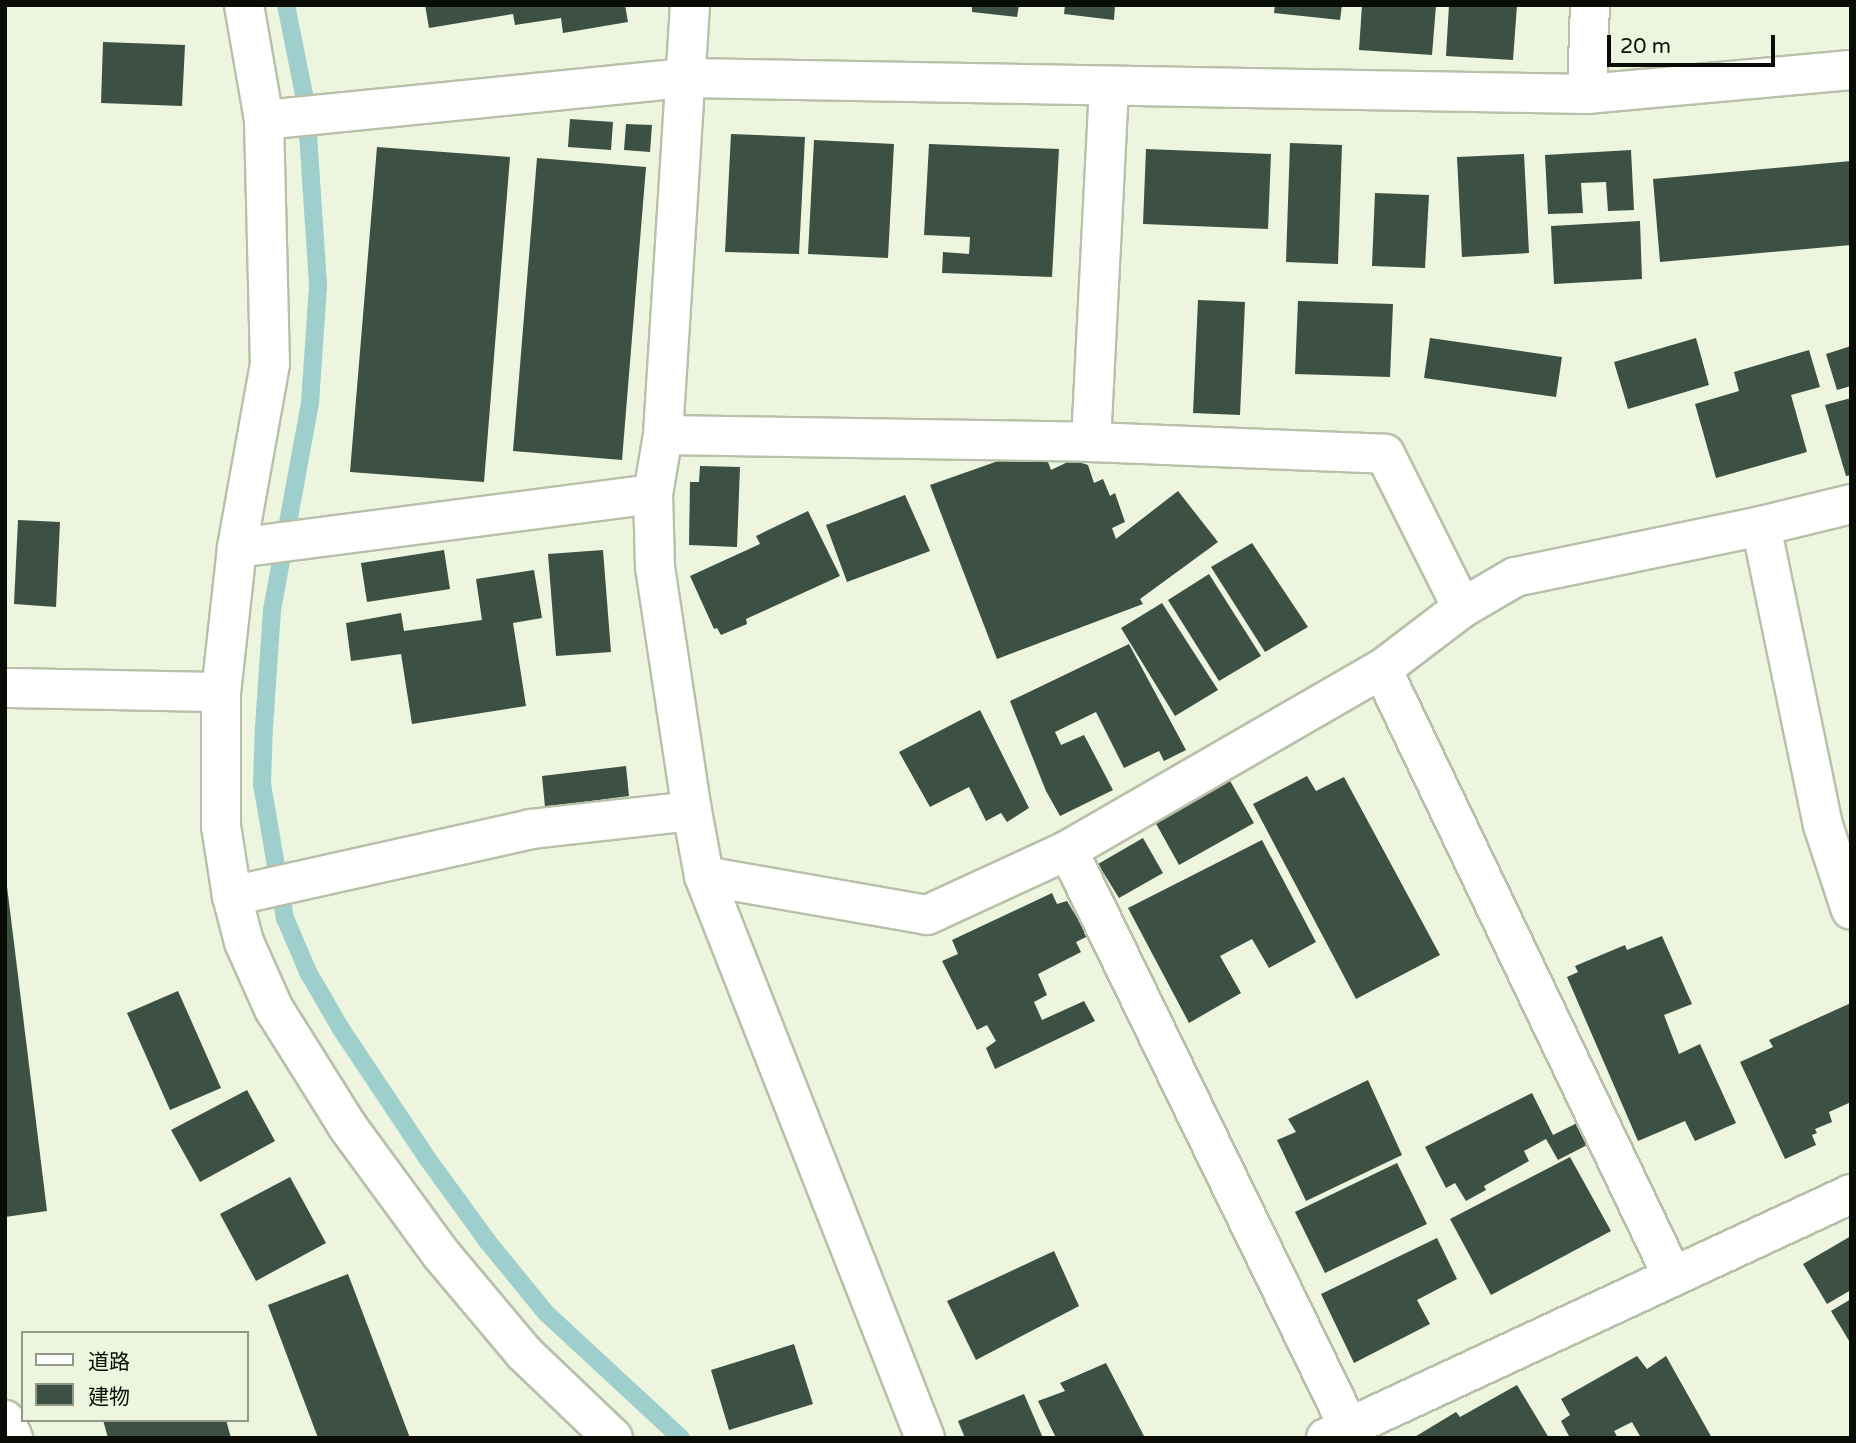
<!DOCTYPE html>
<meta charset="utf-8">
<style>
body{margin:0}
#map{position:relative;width:1856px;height:1443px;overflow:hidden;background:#edf5de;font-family:"Varela Round","Noto Sans JP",sans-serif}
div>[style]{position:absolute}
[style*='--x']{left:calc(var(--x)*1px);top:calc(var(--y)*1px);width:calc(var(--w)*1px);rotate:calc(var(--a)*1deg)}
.stream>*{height:18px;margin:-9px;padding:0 9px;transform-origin:9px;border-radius:9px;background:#9ecfcc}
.building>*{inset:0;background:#3c5044}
.roads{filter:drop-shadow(2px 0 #b9c0aa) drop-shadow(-2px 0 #b9c0aa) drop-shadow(0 2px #b9c0aa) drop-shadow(0 -2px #b9c0aa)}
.minor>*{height:38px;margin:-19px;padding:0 19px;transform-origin:19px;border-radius:19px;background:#fff}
.tertiary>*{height:38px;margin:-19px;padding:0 19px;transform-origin:19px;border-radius:19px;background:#fff}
span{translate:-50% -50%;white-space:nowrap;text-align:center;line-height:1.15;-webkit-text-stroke:7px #edf5de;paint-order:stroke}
.frame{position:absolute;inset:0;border:7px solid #0a0d06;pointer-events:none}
.legend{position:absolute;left:21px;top:1331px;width:228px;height:91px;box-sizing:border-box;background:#edf5de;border:2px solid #929888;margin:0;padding:9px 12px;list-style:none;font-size:21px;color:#0a0d06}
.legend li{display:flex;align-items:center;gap:14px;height:35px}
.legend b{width:35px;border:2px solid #929888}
.scale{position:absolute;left:1607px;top:35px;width:168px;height:32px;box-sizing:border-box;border:4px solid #0a0d06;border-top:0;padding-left:9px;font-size:21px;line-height:24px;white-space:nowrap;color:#0a0d06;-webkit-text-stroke:5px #edf5de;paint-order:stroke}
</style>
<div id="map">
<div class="stream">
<i style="--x:286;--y:5;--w:101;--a:78.6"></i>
<i style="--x:306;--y:104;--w:182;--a:86.2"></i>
<i style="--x:318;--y:286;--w:117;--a:93.9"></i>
<i style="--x:310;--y:403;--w:210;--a:100.4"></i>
<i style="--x:272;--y:610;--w:116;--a:93.9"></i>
<i style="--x:264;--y:726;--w:58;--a:92"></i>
<i style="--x:262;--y:784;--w:136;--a:80.3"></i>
<i style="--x:285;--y:918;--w:59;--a:66.9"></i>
<i style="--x:308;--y:972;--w:66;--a:59.9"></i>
<i style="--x:341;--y:1029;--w:155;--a:56.3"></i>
<i style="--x:427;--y:1158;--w:104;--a:54"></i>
<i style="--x:488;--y:1242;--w:92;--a:50.8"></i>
<i style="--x:546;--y:1313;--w:184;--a:42.8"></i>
</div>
<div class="building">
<i style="clip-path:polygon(425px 5px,625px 5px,628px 22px,563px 33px,561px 18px,515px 25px,513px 14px,429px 28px)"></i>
<i style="clip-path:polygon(972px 5px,1019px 5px,1017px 17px,972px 12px)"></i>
<i style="clip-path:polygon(1065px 5px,1115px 5px,1114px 20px,1064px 14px)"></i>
<i style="clip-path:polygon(1275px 5px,1342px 5px,1340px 20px,1274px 13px)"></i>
<i style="clip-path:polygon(1362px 5px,1436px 5px,1432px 55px,1359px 50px)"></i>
<i style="clip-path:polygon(1449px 5px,1517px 5px,1513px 60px,1446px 56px)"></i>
<i style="clip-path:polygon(103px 42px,185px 45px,182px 106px,101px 103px)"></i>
<i style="clip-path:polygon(570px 119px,613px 122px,611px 150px,568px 147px)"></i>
<i style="clip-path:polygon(626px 124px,652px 125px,650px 152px,624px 150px)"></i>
<i style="clip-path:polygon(731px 134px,805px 137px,799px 254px,725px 252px)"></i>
<i style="clip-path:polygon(814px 140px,894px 144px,888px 258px,808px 254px)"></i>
<i style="clip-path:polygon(1290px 143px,1342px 145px,1338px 264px,1286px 262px)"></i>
<i style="clip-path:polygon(929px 144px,1059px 149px,1052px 277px,942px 273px,943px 252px,969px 254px,970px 237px,924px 235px)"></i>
<i style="clip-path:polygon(377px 147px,510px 157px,484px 482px,350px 472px)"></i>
<i style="clip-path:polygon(1146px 149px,1271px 154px,1268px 229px,1143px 224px)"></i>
<i style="clip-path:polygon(1631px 150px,1634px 210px,1608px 211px,1606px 182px,1581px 183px,1583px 213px,1548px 214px,1545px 155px)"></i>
<i style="clip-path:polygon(1524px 154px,1529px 253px,1462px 257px,1457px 157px)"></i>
<i style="clip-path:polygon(537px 158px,646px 167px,622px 460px,513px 451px)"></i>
<i style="clip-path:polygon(1851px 161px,1851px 245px,1660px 262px,1653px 179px)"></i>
<i style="clip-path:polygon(1375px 193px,1429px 195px,1425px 268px,1372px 266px)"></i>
<i style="clip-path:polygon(1640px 221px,1642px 279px,1554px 284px,1551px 226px)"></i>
<i style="clip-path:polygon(1198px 300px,1245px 302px,1240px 415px,1193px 413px)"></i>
<i style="clip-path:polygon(1298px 301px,1393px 304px,1390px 377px,1295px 374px)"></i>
<i style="clip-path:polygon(1430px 338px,1562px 357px,1556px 397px,1424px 378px)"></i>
<i style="clip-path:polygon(1696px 338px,1709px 385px,1628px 409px,1614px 362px)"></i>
<i style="clip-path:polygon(1851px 346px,1851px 386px,1837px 390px,1826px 354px)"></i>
<i style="clip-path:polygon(1809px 350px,1820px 387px,1791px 395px,1807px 452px,1716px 478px,1695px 404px,1739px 391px,1734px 372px)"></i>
<i style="clip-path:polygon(1851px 398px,1851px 475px,1846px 476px,1825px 405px)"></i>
<i style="clip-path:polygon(1001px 460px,1048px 462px,1051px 470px,1072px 460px,1088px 465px,1094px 483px,1103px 479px,1110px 496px,1115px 493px,1125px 522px,1112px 528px,1116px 539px,1178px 491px,1218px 542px,1140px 599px,1143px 604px,997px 659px,930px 485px)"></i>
<i style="clip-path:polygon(700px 466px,740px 467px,737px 547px,689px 545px,690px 482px,699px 482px)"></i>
<i style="clip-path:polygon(905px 495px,930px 551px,847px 582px,826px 525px)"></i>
<i style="clip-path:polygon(808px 511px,840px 576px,746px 619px,747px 624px,721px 635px,717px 628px,714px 629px,690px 576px,760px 544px,756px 536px)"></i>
<i style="clip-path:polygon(18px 520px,60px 522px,56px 607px,14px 604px)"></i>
<i style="clip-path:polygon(1252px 543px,1308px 627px,1265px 652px,1211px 567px)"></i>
<i style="clip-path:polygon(444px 550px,450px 589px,367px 602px,361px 563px)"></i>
<i style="clip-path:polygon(603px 550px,611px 652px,556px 656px,548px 554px)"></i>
<i style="clip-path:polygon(534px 570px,542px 618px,513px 623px,526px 706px,412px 724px,401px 654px,351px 661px,346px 623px,401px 613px,404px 631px,482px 620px,476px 579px)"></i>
<i style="clip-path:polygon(1209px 574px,1261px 656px,1219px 681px,1168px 600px)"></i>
<i style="clip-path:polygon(1162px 603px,1218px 690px,1175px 716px,1121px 628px)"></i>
<i style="clip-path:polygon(1129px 644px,1186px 750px,1164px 761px,1159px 751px,1124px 768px,1096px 712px,1055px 732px,1061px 745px,1084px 735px,1113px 790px,1060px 816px,1046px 791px,1010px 701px)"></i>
<i style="clip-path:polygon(980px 710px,1029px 808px,1007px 822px,1001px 813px,986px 821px,969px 787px,930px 807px,899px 752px)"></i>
<i style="clip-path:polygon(626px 766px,629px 796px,545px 807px,542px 776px)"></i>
<i style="clip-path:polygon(1307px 776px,1316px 791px,1344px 777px,1440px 955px,1356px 999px,1253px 804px)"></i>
<i style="clip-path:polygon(1229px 779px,1254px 823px,1179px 865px,1154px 820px)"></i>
<i style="clip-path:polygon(1143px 838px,1163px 873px,1119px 898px,1098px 864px)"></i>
<i style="clip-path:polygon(1262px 840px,1316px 942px,1269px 968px,1252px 939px,1220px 956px,1241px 993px,1189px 1023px,1128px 908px)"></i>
<i style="clip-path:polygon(5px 870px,47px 1211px,5px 1217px)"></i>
<i style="clip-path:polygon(1052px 893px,1057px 904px,1067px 901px,1088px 936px,1076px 942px,1081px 952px,1038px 974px,1047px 995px,1034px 1002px,1042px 1020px,1084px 1001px,1095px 1021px,995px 1069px,986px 1048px,996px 1041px,987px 1025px,977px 1030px,942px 961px,958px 954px,952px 940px)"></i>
<i style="clip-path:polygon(1662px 936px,1692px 1004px,1664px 1015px,1679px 1054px,1700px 1044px,1736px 1123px,1695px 1141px,1685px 1121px,1638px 1141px,1567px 977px,1578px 972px,1575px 966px,1625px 945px,1627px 950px)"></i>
<i style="clip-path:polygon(178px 991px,221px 1088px,170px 1110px,127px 1013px)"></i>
<i style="clip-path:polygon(1851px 1003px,1851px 1102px,1829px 1112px,1832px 1122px,1815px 1129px,1817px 1133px,1812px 1135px,1816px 1145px,1785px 1159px,1740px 1062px,1773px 1047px,1769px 1040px)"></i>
<i style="clip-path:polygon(1368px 1080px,1402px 1155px,1306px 1201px,1277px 1140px,1296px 1132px,1288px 1119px)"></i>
<i style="clip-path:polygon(247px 1090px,275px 1141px,200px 1182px,171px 1130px)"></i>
<i style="clip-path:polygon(1532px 1093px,1553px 1135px,1577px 1123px,1589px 1144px,1558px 1160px,1546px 1139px,1524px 1151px,1529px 1161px,1484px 1186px,1486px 1190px,1466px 1201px,1455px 1183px,1446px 1188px,1425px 1147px)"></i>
<i style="clip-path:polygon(1570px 1157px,1611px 1231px,1491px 1295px,1450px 1219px)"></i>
<i style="clip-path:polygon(1397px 1163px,1427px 1224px,1325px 1273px,1295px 1212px)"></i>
<i style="clip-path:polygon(290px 1177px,326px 1243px,256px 1281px,220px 1214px)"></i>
<i style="clip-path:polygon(1851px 1236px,1851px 1290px,1827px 1304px,1803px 1264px)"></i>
<i style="clip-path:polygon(1437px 1238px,1457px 1279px,1417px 1300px,1430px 1324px,1354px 1363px,1321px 1294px)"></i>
<i style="clip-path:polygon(1054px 1251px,1079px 1306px,976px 1360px,947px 1301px)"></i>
<i style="clip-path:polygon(348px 1274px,410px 1438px,318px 1438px,268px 1305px)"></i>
<i style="clip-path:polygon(1851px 1299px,1851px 1344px,1831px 1311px)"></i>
<i style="clip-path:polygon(794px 1344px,813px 1404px,729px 1430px,711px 1370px)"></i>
<i style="clip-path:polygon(1637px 1356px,1647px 1369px,1666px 1356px,1712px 1438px,1641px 1438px,1632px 1422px,1614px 1431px,1618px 1438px,1570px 1438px,1561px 1421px,1570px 1415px,1561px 1399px)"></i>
<i style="clip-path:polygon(1106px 1363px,1145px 1438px,1056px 1438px,1038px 1401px,1065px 1391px,1060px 1383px)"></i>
<i style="clip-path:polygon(1517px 1385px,1549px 1438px,1413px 1438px,1456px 1412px,1460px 1417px)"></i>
<i style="clip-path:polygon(1024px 1394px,1043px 1438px,965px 1438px,958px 1421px)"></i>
<i style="clip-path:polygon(103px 1420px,226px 1420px,231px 1438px,108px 1438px)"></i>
</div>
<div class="roads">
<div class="minor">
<i style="--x:690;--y:5;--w:431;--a:93.6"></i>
<i style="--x:663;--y:435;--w:60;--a:99.6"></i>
<i style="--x:653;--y:494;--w:73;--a:88.4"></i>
<i style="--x:655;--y:567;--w:247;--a:81.4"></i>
<i style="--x:692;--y:811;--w:66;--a:79.5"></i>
<i style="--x:704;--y:876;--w:604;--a:68.53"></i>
<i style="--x:1587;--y:94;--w:89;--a:-88.1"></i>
<i style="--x:264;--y:120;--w:425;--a:-5.7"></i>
<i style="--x:687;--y:78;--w:900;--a:1.02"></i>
<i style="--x:1587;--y:94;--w:265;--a:-5.2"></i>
<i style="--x:663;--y:435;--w:428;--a:0.9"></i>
<i style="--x:1091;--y:442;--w:294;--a:2.3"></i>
<i style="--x:1385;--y:454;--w:172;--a:63.4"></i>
<i style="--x:1091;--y:442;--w:354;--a:-87.1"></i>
<i style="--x:1761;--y:526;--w:305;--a:78.3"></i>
<i style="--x:1823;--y:825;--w:89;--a:71.8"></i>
<i style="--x:237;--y:548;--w:419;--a:-7.4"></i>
<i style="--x:1382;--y:669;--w:672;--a:64.43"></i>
<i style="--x:5;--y:688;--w:216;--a:1.1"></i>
<i style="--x:1068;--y:850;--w:654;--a:64.06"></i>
<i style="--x:704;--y:876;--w:226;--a:9.9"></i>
<i style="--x:927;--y:915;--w:155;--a:-24.7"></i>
<i style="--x:1068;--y:850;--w:362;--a:-30"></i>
<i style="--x:1382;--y:669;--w:101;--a:-37.3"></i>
<i style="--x:1462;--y:608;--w:61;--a:-30.3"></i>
<i style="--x:1515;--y:577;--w:251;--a:-11.7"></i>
<i style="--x:1761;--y:526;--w:93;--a:-13.7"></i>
<i style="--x:232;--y:896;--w:306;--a:-12.6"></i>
<i style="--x:531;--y:829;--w:162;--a:-6.4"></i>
<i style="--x:5;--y:1420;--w:20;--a:66"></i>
<i style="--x:1326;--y:1438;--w:579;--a:-24.93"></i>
</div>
<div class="tertiary">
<i style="--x:244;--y:5;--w:117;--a:80.1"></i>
<i style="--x:264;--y:120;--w:244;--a:88.6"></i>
<i style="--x:270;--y:364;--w:187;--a:100.2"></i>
<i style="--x:237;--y:548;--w:145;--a:96.3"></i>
<i style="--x:221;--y:692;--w:134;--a:90"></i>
<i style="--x:221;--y:826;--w:71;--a:81.1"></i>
<i style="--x:232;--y:896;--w:48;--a:75.4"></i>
<i style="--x:244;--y:942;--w:73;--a:65.9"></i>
<i style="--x:274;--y:1009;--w:139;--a:57.9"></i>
<i style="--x:348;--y:1127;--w:157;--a:53.8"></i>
<i style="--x:441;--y:1254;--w:129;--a:50"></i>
<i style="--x:524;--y:1353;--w:123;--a:43.7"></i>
</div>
</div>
<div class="frame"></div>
<ul class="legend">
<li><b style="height:9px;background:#fff"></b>道路</li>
<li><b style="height:19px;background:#3c5044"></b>建物</li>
</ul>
<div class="scale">20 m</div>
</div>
